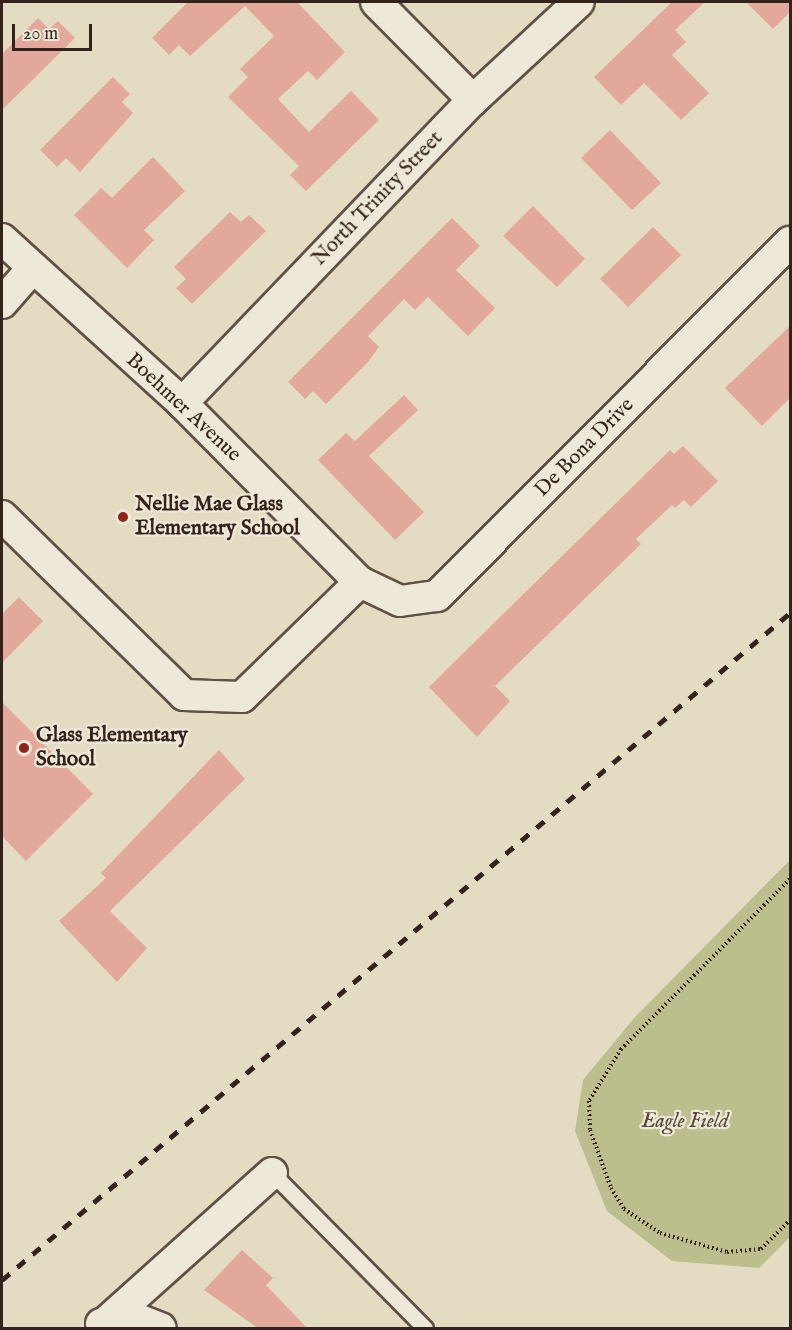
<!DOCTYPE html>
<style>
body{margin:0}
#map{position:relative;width:792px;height:1330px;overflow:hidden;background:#e4dcc2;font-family:"IM FELL English",serif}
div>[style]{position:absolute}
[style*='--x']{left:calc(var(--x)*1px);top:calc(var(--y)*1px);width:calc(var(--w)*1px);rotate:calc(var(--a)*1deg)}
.green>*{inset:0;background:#bcbe8e}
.building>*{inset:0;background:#e3a89c}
.path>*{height:4px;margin-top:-2px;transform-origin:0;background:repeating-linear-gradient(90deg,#34231c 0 1.5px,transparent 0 4.5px)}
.roads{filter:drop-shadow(2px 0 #605146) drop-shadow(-2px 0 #605146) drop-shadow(0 2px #605146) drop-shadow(0 -2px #605146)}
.service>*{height:15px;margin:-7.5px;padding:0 7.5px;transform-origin:7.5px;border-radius:7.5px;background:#ede8d7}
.minor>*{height:30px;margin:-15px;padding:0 15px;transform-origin:15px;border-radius:15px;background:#ede8d7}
.rail>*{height:4.5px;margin-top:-2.25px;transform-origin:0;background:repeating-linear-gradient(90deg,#34231c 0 10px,transparent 0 20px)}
.dots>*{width:16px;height:16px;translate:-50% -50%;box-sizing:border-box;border:3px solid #ede8d7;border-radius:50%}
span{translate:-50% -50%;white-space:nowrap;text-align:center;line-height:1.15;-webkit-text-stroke:4.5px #ede8d7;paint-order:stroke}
.street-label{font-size:21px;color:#34231c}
.poi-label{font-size:21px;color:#34231c;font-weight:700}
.left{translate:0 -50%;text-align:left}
.park-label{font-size:21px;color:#564a38;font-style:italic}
.frame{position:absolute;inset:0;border:3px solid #34231c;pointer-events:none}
.scale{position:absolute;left:12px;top:24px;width:80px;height:27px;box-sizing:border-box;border:3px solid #34231c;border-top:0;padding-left:8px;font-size:18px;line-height:21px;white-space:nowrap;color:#34231c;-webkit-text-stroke:4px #ede8d7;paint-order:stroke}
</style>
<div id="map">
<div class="green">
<i style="clip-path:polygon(790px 860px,790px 1237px,759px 1268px,672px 1261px,607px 1211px,575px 1131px,583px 1080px,635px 1017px)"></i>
</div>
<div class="building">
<i style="clip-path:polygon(188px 2px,297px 2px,345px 52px,317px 80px,308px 71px,278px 99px,309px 132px,351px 91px,379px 120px,306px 191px,290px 175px,299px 166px,228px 97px,248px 77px,240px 69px,274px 36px,245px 6px,190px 56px,179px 45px,169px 55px,152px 38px)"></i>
<i style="clip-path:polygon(672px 2px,705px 2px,675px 30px,686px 42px,672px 55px,709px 93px,681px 120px,644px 83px,621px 105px,594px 77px)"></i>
<i style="clip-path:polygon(746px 2px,790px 2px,790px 12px,773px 29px)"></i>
<i style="clip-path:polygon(38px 18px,49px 29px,58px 21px,75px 38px,2px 110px,2px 54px)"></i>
<i style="clip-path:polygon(113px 77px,130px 94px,122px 102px,133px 113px,80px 172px,66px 158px,57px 167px,40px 150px)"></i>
<i style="clip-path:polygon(610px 130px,661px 183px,632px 210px,581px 158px)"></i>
<i style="clip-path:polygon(153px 157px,185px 191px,144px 230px,154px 240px,127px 268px,74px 215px,101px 188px,112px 198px)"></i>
<i style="clip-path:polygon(533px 206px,585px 259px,557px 287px,503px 236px)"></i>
<i style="clip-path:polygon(230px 212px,241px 222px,249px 215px,266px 231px,192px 304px,176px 288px,186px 279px,174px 267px)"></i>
<i style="clip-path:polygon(452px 218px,480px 246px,456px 270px,495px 308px,468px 336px,428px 297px,415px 310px,404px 299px,368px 336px,379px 347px,368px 362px,326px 404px,313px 391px,305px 399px,288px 382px)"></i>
<i style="clip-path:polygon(653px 227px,681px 255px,628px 307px,600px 279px)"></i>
<i style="clip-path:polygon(790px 326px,790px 398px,762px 426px,725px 388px)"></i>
<i style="clip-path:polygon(404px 395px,418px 410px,369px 456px,424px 512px,395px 540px,318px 460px,346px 433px,355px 441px)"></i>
<i style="clip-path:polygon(683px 446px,718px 481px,691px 507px,684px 500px,675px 508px,672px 505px,636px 539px,641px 544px,495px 686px,510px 701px,477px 737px,429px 687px,670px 450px,674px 454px)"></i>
<i style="clip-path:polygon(19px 597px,43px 621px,2px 663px,2px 614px)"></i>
<i style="clip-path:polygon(2px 702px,93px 794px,26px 861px,2px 836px)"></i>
<i style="clip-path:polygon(219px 750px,245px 779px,110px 911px,147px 948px,117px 982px,59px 921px,106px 878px,101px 873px)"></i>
<i style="clip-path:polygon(242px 1250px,273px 1278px,266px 1285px,308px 1329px,259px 1329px,204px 1290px)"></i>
</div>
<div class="path">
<i style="--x:790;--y:879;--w:240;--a:134.8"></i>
<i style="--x:621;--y:1049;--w:61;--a:121.6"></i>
<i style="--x:589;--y:1101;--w:29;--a:88"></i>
<i style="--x:590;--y:1130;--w:62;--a:70.1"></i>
<i style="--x:611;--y:1188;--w:25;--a:58"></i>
<i style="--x:624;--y:1209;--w:43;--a:33.7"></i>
<i style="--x:660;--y:1233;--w:70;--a:15.8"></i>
<i style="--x:727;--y:1252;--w:34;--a:-5"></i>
<i style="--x:761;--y:1249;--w:41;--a:-45"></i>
</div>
<div class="roads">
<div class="service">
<i style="--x:272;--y:1173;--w:218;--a:45.4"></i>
</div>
<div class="minor">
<i style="--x:376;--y:2;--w:138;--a:45.3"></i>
<i style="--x:2;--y:239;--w:244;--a:42.3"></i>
<i style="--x:182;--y:403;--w:252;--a:45.2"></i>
<i style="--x:360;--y:582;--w:44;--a:25.4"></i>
<i style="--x:400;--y:601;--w:37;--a:-8"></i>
<i style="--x:437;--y:596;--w:500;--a:-45.1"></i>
<i style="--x:2;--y:303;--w:44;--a:-48.7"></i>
<i style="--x:182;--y:403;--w:420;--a:-46.2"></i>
<i style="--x:473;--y:100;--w:144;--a:-42.8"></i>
<i style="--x:2;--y:516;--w:255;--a:44.5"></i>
<i style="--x:184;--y:695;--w:58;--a:2"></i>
<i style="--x:242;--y:697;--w:165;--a:-44.3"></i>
<i style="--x:106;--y:1322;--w:223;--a:-41.9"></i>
<i style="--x:101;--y:1324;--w:39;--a:-6"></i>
<i style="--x:140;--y:1320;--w:22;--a:21"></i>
</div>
</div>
<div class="rail">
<i style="--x:2;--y:1280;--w:1032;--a:-40.25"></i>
</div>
<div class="dots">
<i style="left:123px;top:517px;background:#8f2418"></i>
<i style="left:24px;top:748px;background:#8f2418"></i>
</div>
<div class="street-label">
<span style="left:378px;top:199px;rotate:-46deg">North Trinity Street</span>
<span style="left:183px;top:408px;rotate:43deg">Boehmer Avenue</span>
<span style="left:585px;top:448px;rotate:-45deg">De Bona Drive</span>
</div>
<div class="poi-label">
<span class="left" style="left:135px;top:517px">Nellie Mae Glass<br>Elementary School</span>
<span class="left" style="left:36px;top:748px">Glass Elementary<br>School</span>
</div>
<div class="park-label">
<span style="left:685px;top:1122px">Eagle Field</span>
</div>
<div class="frame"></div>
<div class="scale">20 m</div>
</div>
